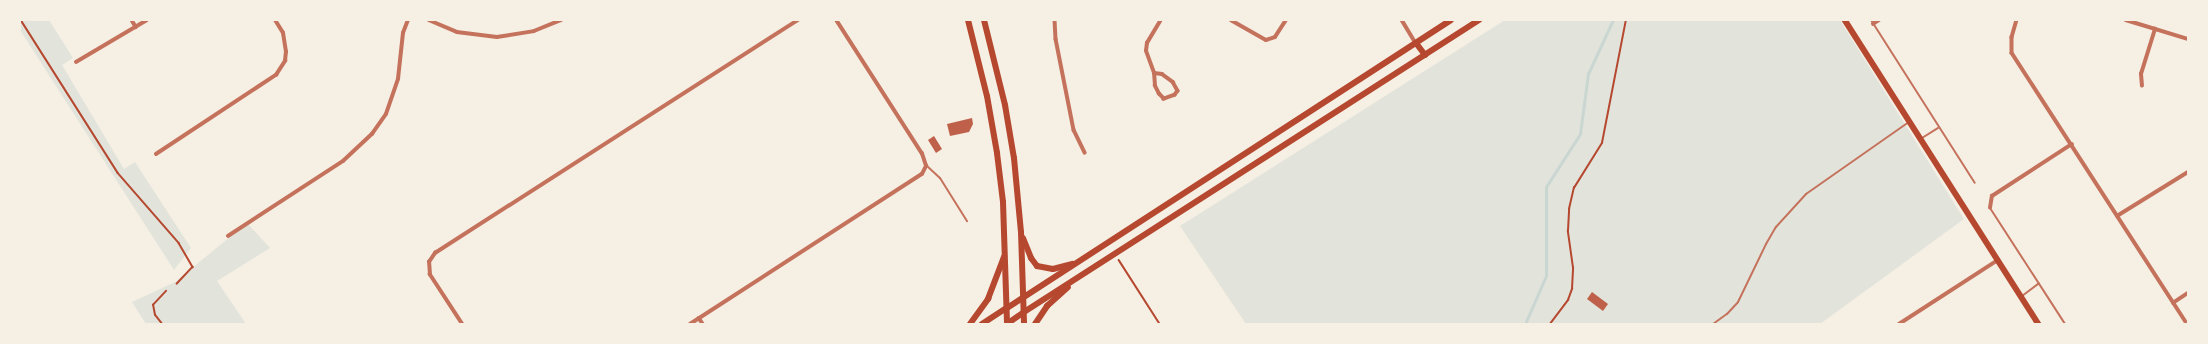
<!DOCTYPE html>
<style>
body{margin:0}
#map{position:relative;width:2208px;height:344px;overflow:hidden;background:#f6efe4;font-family:Commissioner,sans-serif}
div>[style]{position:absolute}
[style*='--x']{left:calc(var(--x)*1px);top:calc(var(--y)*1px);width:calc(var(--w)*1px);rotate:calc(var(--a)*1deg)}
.green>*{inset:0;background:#e2e4dc}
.stream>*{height:2.5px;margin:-1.25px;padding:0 1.25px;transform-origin:1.25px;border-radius:1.25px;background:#c9d6d2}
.building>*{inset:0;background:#bf614a}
.path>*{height:1.5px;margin:-0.75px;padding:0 0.75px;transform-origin:0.75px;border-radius:0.75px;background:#b5482f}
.service>*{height:2px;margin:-1px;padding:0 1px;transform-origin:1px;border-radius:1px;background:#c5725c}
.minor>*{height:3.5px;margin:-1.75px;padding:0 1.75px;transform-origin:1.75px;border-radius:1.75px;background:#c5725c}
.secondary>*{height:5.5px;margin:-2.75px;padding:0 2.75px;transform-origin:2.75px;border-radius:2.75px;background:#b5482f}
.trunk>*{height:6px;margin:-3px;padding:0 3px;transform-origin:3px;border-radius:3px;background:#b5482f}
span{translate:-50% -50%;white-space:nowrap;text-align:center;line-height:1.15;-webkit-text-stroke:3.5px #f6efe4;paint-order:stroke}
.frame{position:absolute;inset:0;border:21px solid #f6efe4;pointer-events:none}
</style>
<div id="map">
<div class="green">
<i style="clip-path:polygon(20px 20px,49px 20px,73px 58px,62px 65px,124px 169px,135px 162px,191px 248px,174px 270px,20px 30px)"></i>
<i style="clip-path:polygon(1505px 20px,1840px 20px,1964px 219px,1820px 324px,1246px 324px,1180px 226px)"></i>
<i style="clip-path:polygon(247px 223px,270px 248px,217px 281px,246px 324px,146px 324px,132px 302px,175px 282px)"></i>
</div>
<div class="stream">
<i style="--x:1525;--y:324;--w:52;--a:-66.4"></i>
<i style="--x:1546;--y:276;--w:89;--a:-90"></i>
<i style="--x:1546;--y:187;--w:63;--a:-57.3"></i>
<i style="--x:1580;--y:134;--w:61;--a:-82.4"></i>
<i style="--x:1588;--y:74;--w:60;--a:-65.2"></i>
</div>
<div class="building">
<i style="clip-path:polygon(972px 118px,973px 124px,969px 132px,950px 136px,947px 124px)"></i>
<i style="clip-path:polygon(934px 136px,942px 149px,936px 153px,928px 140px)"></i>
<i style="clip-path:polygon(1592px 292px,1608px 304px,1603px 311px,1587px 299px)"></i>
</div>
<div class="path">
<i style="--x:21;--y:20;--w:181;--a:57.6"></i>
<i style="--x:118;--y:173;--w:93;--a:48.9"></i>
<i style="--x:179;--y:243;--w:28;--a:60"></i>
<i style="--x:193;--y:267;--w:23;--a:133"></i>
<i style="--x:1119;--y:260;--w:76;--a:57.4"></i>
<i style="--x:162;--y:324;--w:11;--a:-128"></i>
<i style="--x:155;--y:315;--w:10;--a:-101"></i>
<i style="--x:153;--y:305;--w:19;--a:-47"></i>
<i style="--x:1550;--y:324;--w:30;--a:-53"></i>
<i style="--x:1568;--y:300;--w:12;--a:-70"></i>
<i style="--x:1572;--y:289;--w:21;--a:-87"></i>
<i style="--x:1573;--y:268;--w:37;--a:-98"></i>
<i style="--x:1568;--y:231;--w:22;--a:-87"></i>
<i style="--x:1569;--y:209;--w:22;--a:-77"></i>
<i style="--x:1574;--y:188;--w:53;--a:-58.1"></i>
<i style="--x:1602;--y:143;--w:125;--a:-79"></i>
</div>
<div class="service">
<i style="--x:1871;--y:20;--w:193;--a:57.5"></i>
<i style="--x:1922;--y:138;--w:19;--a:-32"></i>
<i style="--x:927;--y:166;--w:18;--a:43"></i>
<i style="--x:940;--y:178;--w:51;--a:57.9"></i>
<i style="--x:1990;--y:208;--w:138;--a:57.1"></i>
<i style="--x:2022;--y:296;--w:21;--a:-37"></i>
<i style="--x:1713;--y:324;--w:17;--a:-36"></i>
<i style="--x:1727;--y:314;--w:16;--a:-47"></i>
<i style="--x:1738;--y:302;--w:64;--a:-64.2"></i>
<i style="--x:1766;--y:244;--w:20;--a:-60"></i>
<i style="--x:1776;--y:227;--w:45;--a:-47.7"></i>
<i style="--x:1806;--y:194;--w:126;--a:-35"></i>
</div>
<div class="minor">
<i style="--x:132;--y:20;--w:8;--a:60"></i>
<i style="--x:429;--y:20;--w:30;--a:23"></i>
<i style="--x:457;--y:32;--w:40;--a:7.1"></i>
<i style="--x:497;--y:37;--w:37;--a:-9"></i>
<i style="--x:534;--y:31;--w:29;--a:-22"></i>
<i style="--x:1055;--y:20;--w:19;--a:87"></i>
<i style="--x:1056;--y:39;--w:93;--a:78.8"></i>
<i style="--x:1074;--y:130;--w:25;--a:64"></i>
<i style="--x:1231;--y:20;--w:40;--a:29.7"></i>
<i style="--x:1266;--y:40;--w:9;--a:-18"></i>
<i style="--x:1275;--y:37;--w:20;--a:-57"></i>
<i style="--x:1402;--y:20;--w:27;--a:59"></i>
<i style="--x:2017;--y:20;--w:18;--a:106"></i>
<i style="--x:2012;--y:37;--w:16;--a:90"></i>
<i style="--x:2012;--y:53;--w:323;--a:57.1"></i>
<i style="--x:2126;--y:20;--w:65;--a:17"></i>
<i style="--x:1873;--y:24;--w:7;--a:-34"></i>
<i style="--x:76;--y:62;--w:82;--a:-30.6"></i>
<i style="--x:1154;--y:73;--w:8;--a:7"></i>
<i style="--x:1162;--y:74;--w:14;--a:36"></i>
<i style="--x:1173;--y:82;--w:10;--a:61"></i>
<i style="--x:1178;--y:91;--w:5;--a:127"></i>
<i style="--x:1175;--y:95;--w:12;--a:160"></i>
<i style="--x:1164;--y:99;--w:7;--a:-135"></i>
<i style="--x:1159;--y:94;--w:9;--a:-117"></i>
<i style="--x:1155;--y:86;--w:13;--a:-94"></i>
<i style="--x:1154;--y:73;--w:23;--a:-110"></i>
<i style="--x:1146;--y:51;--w:8;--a:-83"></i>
<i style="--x:1147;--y:43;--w:27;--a:-59"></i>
<i style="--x:2142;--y:86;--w:12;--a:-95"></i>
<i style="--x:2141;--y:74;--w:47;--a:-72.7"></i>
<i style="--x:156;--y:154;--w:144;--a:-33.4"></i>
<i style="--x:276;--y:75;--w:17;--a:-57"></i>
<i style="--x:285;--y:61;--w:9;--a:-84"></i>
<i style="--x:286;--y:52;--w:19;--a:-99"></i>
<i style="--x:283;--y:33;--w:15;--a:-122"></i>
<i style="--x:1990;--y:208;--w:12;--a:-81"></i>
<i style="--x:1992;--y:196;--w:95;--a:-33"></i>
<i style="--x:2117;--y:216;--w:84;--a:-31.8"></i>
<i style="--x:228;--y:236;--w:137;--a:-33.1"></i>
<i style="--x:343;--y:161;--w:40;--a:-43"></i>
<i style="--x:372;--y:134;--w:24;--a:-55"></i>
<i style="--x:386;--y:114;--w:37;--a:-71"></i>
<i style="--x:398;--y:79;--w:46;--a:-83.8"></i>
<i style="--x:403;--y:33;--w:14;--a:-69"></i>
<i style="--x:2173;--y:303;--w:18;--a:-34"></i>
<i style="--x:699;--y:318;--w:7;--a:56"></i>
<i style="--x:462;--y:324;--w:59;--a:-123.1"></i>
<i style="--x:430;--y:275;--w:13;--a:-94"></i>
<i style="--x:429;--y:262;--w:11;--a:-56"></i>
<i style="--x:435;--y:253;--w:431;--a:-32.7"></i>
<i style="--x:690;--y:324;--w:276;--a:-32.9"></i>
<i style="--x:922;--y:174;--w:9;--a:-63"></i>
<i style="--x:926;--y:166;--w:13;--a:-108"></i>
<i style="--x:922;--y:154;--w:159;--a:-122.7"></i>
<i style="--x:1899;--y:324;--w:118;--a:-32.9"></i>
</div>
<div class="secondary">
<i style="--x:1845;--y:20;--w:361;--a:57.5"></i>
<i style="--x:970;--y:324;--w:31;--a:-54"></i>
<i style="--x:988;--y:299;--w:45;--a:-69.1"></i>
<i style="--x:982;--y:324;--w:30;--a:-33"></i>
<i style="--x:1007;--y:324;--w:21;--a:-35"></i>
</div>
<div class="trunk">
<i style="--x:968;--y:20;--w:78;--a:76"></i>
<i style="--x:987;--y:96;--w:58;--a:80"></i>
<i style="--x:997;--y:153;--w:49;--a:83"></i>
<i style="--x:1003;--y:202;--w:122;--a:88.1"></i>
<i style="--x:984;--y:20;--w:88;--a:76.1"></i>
<i style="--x:1005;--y:105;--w:54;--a:80.4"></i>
<i style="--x:1014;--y:158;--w:74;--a:84.6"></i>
<i style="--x:1021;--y:232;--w:92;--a:88.1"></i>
<i style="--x:1416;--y:43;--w:15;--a:53"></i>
<i style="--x:1023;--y:238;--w:22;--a:68"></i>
<i style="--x:1031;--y:258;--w:10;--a:53"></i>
<i style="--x:1037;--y:266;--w:16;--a:11"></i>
<i style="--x:1053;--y:269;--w:20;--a:-15"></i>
<i style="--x:1007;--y:308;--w:529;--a:-32.97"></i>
<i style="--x:1024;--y:312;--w:541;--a:-32.69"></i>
<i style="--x:1035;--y:324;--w:22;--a:-56"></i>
<i style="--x:1047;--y:306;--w:28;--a:-42"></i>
</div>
<div class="frame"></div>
</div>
